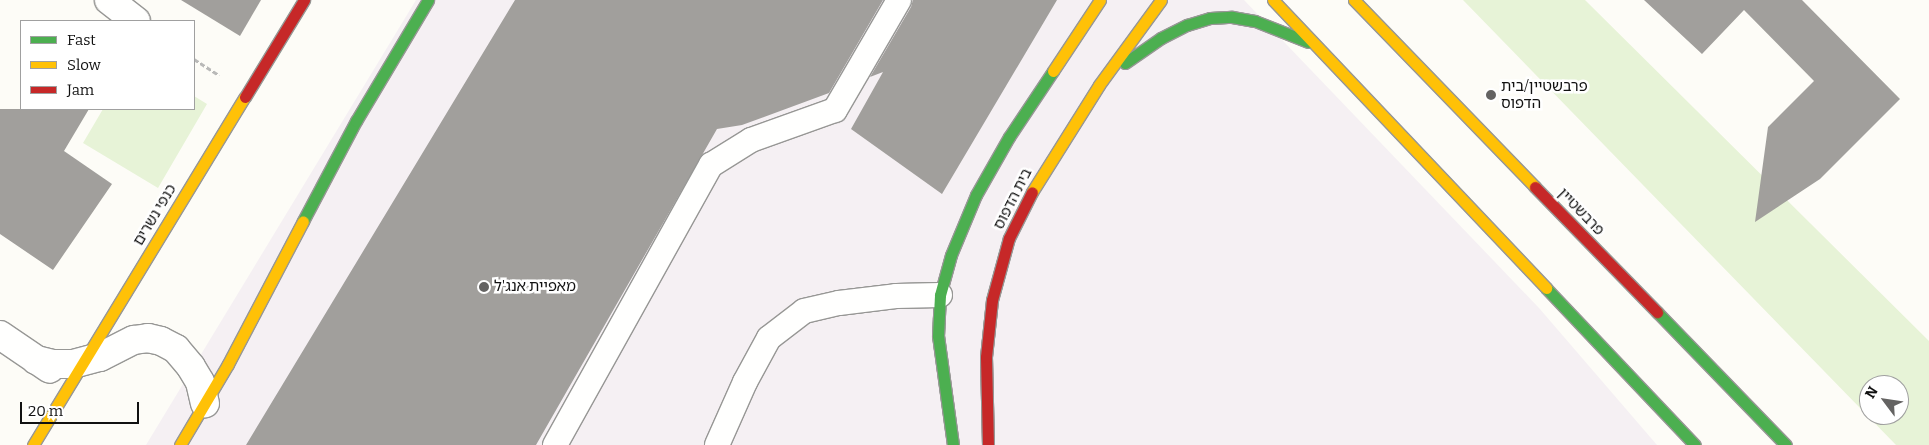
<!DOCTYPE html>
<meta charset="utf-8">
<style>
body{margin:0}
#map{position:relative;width:1929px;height:445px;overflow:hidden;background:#fdfcf7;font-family:Bitter,"Noto Sans Hebrew",serif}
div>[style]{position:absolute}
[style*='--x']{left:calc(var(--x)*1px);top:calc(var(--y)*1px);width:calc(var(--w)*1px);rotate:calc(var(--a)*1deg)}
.industrial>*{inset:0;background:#f5f0f3}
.green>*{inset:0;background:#e7f3d7}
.building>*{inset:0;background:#a19f9c}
.path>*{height:3px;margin-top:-1.5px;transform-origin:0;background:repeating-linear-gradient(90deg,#b9b9b8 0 5px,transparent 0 7.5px)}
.roads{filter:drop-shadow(1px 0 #979795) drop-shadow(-1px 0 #979795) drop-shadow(0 1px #979795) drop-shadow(0 -1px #979795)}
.lane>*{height:24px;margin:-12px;padding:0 12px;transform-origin:12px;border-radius:12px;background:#fffffe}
.street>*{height:28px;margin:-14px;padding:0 14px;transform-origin:14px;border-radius:14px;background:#fffffe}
.fast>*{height:11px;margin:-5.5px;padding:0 5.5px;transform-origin:5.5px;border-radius:5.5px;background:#4caf50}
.slow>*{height:11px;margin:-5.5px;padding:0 5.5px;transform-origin:5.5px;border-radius:5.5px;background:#ffc107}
.jam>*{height:11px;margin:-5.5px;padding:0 5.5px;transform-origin:5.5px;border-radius:5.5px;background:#c62828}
.dots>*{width:14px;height:14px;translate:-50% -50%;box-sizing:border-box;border:2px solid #fff;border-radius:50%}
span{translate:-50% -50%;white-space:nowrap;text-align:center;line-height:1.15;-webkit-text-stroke:5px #fff;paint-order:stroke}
.poi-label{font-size:15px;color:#111}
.left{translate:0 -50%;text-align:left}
.street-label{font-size:15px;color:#111}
.legend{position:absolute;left:20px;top:20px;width:175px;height:90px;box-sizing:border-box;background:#fff;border:1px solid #a0a0a0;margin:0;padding:6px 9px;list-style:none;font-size:15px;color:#111}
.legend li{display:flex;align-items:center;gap:10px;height:25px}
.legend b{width:25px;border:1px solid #a0a0a0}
.north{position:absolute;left:1859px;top:375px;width:50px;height:50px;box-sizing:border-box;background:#fff;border:1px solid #a0a0a0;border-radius:50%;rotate:301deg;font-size:14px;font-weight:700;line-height:20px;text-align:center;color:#111}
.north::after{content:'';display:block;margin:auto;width:18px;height:22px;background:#646362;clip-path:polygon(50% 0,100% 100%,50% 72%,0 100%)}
.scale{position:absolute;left:20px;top:402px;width:119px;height:22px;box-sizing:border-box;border:2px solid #111;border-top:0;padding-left:6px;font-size:15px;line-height:18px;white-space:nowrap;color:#111;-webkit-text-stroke:4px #fff;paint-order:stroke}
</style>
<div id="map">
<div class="industrial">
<i style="clip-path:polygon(416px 0,1244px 0,1539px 308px,1657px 445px,146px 445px)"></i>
</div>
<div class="green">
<i style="clip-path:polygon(evenodd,1463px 0,1585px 0,1929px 341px,1929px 445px,1896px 445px,1463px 0,1869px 385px,1899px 385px,1899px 415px,1869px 415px,1869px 385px)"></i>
<i style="clip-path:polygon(194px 96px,207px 104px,158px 188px,83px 143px,103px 109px,194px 109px)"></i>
</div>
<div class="building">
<i style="clip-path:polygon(181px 0,261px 0,240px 36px)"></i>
<i style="clip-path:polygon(515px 0,883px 0,829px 93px,742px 125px,717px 129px,536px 445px,246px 445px)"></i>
<i style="clip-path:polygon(913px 0,1057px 0,942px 194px,851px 129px,883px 72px,870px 77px,911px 7px)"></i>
<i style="clip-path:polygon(1644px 0,1802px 0,1900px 99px,1820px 179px,1755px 222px,1768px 127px,1814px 81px,1744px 10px,1702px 54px)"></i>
<i style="clip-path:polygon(0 109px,89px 109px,64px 151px,112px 184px,53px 270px,0 234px)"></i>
</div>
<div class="path">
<i style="--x:194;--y:59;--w:30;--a:33"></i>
</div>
<div class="roads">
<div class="lane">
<i style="--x:555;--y:445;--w:321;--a:-60.9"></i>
<i style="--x:711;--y:165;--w:47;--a:-32"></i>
<i style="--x:751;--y:140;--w:89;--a:-19.7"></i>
<i style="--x:835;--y:110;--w:127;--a:-59.8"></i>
<i style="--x:717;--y:445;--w:69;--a:-66"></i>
<i style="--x:745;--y:382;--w:50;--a:-61.4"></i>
<i style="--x:769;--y:338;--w:44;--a:-37.6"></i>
<i style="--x:804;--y:311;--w:36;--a:-13"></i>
<i style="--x:839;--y:303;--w:57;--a:-7"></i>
<i style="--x:896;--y:296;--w:44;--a:-1.3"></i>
</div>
<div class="street">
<i style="--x:109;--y:0;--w:34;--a:38"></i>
<i style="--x:0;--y:335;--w:60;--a:34.2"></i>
<i style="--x:36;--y:360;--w:18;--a:13"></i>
<i style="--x:54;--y:364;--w:19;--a:0"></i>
<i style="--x:73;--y:364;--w:28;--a:-15"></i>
<i style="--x:100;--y:357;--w:38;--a:-27"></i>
<i style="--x:134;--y:340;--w:14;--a:-8"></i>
<i style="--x:148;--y:338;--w:13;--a:13"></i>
<i style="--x:161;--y:341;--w:17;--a:28"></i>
<i style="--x:176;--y:349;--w:23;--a:50"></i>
<i style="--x:191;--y:367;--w:17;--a:59"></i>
<i style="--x:200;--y:382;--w:22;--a:77"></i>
</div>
<div class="fast">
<i style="--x:1125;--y:63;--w:44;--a:-34.8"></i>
<i style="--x:1161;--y:38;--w:29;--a:-27"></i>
<i style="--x:1187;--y:25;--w:24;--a:-17"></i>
<i style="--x:1210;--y:18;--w:22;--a:-3"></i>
<i style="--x:1232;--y:17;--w:23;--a:10"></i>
<i style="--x:1255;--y:21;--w:57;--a:21.6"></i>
<i style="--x:303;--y:221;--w:113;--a:-62.1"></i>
<i style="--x:356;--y:121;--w:141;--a:-59.2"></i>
<i style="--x:1546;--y:288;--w:216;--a:46.5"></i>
<i style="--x:1657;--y:312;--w:185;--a:45.9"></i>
<i style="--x:953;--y:445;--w:110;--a:-97.8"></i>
<i style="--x:938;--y:336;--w:41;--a:-87.2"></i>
<i style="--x:940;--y:295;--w:41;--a:-74.6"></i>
<i style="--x:951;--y:255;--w:65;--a:-67.4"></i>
<i style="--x:976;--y:195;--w:67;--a:-60.4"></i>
<i style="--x:1009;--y:137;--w:79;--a:-56.3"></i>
</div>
<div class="slow">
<i style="--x:1273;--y:0;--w:397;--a:46.5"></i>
<i style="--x:1354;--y:0;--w:260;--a:45.9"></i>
<i style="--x:1053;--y:71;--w:85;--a:-56.5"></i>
<i style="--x:1032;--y:192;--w:126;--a:-57.9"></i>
<i style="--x:1099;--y:85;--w:105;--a:-53.9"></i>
<i style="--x:33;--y:445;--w:407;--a:-58.7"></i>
<i style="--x:180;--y:445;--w:94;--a:-59.3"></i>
<i style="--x:228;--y:364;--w:161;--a:-62.3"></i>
</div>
<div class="jam">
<i style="--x:245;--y:97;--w:114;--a:-58.7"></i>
<i style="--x:1535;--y:187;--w:175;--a:45.7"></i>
<i style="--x:988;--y:445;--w:88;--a:-91.3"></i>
<i style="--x:986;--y:357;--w:57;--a:-84"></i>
<i style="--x:992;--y:300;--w:64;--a:-74.7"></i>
<i style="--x:1009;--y:238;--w:51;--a:-63.4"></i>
</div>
</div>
<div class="dots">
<i style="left:1491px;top:95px;background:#646362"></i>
<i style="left:484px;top:287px;background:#646362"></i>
</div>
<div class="poi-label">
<span class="left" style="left:1501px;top:95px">פרבשטיין/בית<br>הדפוס</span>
<span class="left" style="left:494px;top:287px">מאפיית אנג'ל</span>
</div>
<div class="street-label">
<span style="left:1013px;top:199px;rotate:-63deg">בית הדפוס</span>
<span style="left:1581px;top:212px;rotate:46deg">פרבשטיין</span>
<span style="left:155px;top:215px;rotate:-59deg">כנפי נשרים</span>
</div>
<ul class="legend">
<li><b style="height:6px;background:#4caf50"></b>Fast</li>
<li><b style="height:6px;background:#ffc107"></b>Slow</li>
<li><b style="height:6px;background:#c62828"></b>Jam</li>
</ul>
<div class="north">N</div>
<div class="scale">20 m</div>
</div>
